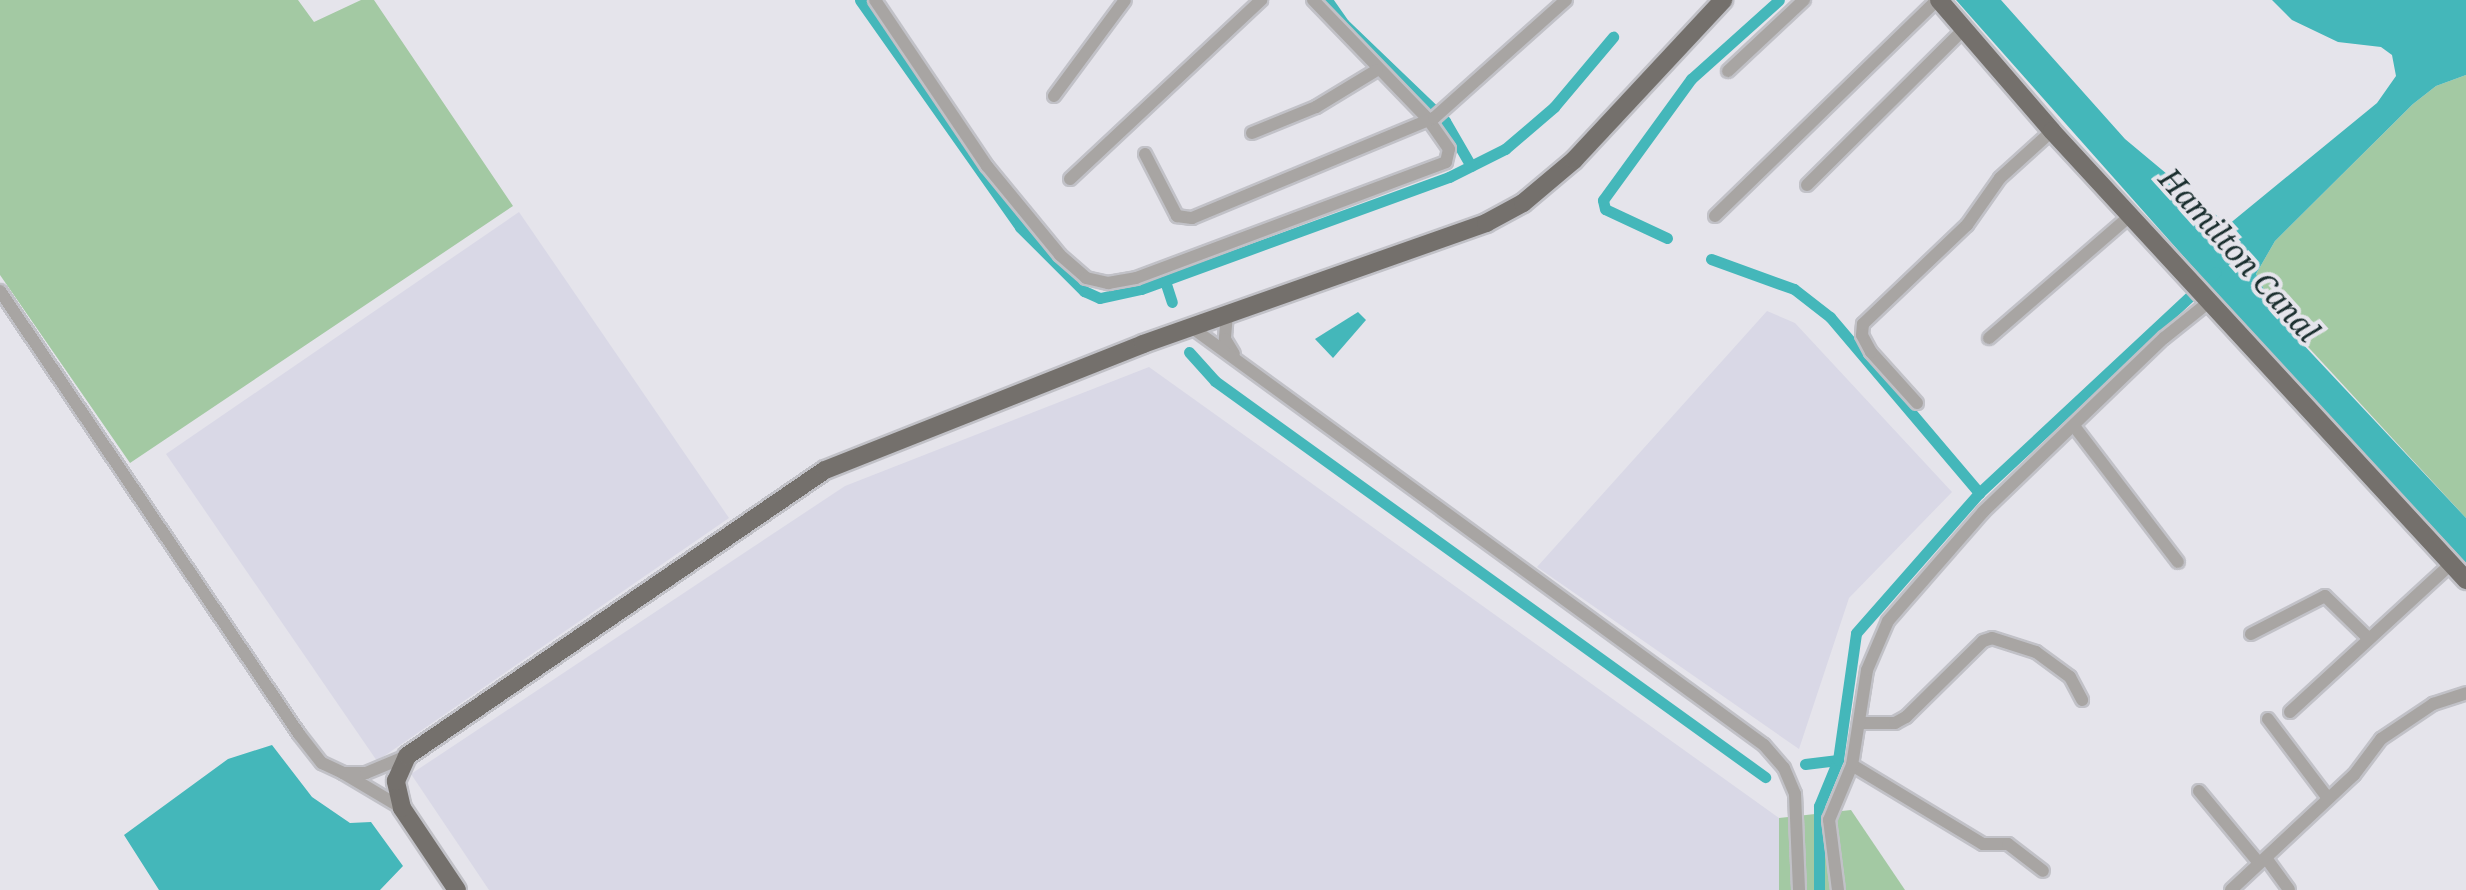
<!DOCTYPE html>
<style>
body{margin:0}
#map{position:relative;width:2466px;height:890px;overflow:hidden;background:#e5e4eb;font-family:"Noto Serif",serif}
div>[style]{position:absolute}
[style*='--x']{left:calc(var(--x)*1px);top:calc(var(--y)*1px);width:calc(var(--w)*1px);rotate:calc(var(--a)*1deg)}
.built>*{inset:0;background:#d9d8e6}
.green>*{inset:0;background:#a3c9a3}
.water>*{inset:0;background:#44b7ba}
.canal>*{height:11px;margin:-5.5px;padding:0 5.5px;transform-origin:5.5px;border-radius:5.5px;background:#44b7ba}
.roads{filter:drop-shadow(2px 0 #c1c1c7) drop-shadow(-2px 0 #c1c1c7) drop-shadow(0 2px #c1c1c7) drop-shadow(0 -2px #c1c1c7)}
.street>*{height:12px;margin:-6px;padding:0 6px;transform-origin:6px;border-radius:6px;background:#a8a5a3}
.primary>*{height:18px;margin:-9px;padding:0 9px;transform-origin:9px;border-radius:9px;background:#74706c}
span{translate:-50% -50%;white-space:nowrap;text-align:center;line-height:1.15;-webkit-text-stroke:8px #e5e4eb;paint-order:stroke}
.water-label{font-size:30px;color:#1a2e2e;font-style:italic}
</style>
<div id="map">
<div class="built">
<i style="clip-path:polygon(519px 212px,729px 518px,377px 761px,166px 454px)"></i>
<i style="clip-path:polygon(1767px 311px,1795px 323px,1952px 492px,1849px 598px,1799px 749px,1537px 567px)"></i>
<i style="clip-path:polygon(1149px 367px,1779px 818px,1779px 890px,489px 890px,411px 774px,845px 486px)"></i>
</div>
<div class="green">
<i style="clip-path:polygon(0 0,298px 0,314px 22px,361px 0,374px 0,513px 206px,130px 463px,0 275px)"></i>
<i style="clip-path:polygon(2466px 75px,2466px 518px,2275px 311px,2256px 274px,2275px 241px,2413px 104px,2436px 86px)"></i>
<i style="clip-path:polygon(1851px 810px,1905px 890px,1779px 890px,1779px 818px)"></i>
</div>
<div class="water">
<i style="clip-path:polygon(1956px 0,2001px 0,2125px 139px,2228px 225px,2377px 103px,2396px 76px,2392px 55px,2381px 47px,2338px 42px,2292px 20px,2272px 0,2466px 0,2466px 75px,2436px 86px,2413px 104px,2275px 241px,2256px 274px,2275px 311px,2299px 340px,2466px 518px,2466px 563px,2240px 320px)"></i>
<i style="clip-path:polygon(1358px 312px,1366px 320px,1333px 358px,1315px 339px)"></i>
<i style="clip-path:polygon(272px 745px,312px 797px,350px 823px,371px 822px,403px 866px,380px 890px,159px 890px,124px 835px,228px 759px)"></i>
</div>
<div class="canal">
<i style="--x:860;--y:0;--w:278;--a:54.8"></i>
<i style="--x:1020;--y:227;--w:91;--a:45"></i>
<i style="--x:1084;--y:291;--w:17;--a:24"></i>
<i style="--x:1100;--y:298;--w:42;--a:-12.4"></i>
<i style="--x:1141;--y:289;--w:328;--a:-20"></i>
<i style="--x:1449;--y:177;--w:63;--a:-26.6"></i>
<i style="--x:1505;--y:149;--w:65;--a:-40.6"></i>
<i style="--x:1554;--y:107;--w:92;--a:-49.9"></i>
<i style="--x:1327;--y:0;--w:29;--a:55"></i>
<i style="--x:1344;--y:24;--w:140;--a:43.8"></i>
<i style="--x:1445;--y:121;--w:52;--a:60"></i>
<i style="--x:1667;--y:238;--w:68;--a:-154.9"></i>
<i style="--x:1605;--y:209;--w:9;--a:-103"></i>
<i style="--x:1603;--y:200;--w:150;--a:-54"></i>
<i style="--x:1691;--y:79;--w:118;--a:-41.9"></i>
<i style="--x:1711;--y:259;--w:88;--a:19.9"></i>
<i style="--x:1794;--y:289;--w:46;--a:37.9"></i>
<i style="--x:1830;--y:317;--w:231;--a:49.7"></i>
<i style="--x:1165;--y:281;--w:22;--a:72"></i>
<i style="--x:1189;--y:352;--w:39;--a:48"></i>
<i style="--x:1215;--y:381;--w:678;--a:35.75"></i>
<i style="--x:1805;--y:764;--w:33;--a:-7"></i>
<i style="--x:1819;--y:890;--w:84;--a:-90"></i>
<i style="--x:1819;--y:806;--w:50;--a:-67.6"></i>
<i style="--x:1838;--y:760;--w:128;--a:-81.9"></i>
<i style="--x:1856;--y:633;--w:186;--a:-48.7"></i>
<i style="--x:1979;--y:493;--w:324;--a:-43"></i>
</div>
<div class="roads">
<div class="street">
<i style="--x:875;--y:0;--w:200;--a:56"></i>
<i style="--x:987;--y:166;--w:115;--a:50.6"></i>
<i style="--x:1060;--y:255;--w:35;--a:41"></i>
<i style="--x:1086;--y:278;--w:23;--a:13"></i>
<i style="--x:1108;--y:283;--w:28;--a:-10"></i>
<i style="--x:1136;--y:278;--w:331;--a:-20.5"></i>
<i style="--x:1446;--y:162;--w:13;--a:-77"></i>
<i style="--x:1449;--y:149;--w:35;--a:-125"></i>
<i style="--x:1429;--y:120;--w:167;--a:-134"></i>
<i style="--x:1728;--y:71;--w:104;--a:-43.1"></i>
<i style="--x:1054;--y:96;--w:119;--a:-53.5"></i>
<i style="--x:1252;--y:133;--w:69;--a:-22.1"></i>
<i style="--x:1316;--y:107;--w:71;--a:-31.2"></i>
<i style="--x:1145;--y:154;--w:70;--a:62.7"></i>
<i style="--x:1177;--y:216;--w:15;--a:8"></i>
<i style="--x:1192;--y:218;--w:262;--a:-22.5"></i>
<i style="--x:1434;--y:118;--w:177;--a:-41.8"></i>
<i style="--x:1070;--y:179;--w:262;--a:-43.1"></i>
<i style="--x:1807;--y:185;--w:223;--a:-44.8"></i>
<i style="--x:1715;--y:216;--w:310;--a:-44.2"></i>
<i style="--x:0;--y:291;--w:534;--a:55.98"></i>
<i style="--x:299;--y:734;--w:37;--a:52"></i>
<i style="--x:322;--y:763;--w:23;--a:25"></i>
<i style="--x:1227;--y:314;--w:25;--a:95"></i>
<i style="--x:1225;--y:339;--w:17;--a:59"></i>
<i style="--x:1191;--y:327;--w:709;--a:36.11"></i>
<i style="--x:1764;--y:745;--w:30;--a:49"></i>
<i style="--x:1784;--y:768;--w:28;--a:67"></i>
<i style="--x:1795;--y:794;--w:96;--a:87.6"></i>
<i style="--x:1989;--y:338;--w:186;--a:-40.9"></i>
<i style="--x:1917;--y:403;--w:69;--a:-132"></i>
<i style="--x:1871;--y:352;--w:19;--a:-118"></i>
<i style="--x:1862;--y:335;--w:11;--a:-85"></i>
<i style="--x:1863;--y:324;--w:144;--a:-43.6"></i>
<i style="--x:1967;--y:225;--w:57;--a:-54.9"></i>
<i style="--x:2000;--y:178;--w:70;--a:-42.1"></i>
<i style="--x:2074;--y:426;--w:171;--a:52.6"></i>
<i style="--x:2251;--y:634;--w:83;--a:-27.2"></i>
<i style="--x:2325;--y:596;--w:60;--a:44.3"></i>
<i style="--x:2290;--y:712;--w:219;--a:-42.6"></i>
<i style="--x:2268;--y:719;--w:98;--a:52.9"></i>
<i style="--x:1860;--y:723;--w:35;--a:0"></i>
<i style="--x:1895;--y:723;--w:13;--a:-29"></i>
<i style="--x:1906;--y:717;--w:108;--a:-44.6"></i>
<i style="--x:1983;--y:641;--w:9;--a:-18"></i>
<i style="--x:1992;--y:638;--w:46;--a:17.7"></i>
<i style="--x:2036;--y:652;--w:42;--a:36.3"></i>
<i style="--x:2070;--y:677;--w:26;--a:62"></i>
<i style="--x:1852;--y:765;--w:153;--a:31.1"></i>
<i style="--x:1983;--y:844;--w:25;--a:0"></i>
<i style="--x:2008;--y:844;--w:44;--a:37.6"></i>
<i style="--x:2199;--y:791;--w:94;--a:50.2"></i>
<i style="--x:402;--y:808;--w:69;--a:-149.3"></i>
<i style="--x:343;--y:773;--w:23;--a:0"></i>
<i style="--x:366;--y:773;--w:44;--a:-22.5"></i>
<i style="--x:2266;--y:858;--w:39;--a:54"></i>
<i style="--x:1838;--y:890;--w:71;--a:-97.3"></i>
<i style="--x:1829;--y:820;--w:60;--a:-67.3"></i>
<i style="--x:1852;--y:765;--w:96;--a:-81"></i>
<i style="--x:1867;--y:670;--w:53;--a:-66.8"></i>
<i style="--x:1888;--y:621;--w:145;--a:-48.9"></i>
<i style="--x:1983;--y:512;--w:251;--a:-43.9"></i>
<i style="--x:2164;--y:338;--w:58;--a:-38.7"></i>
<i style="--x:2231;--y:890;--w:168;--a:-43.1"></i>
<i style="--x:2354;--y:775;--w:45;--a:-53.1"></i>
<i style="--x:2381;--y:739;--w:63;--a:-33.9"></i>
<i style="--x:2433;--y:704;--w:35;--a:-18"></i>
</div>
<div class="primary">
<i style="--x:1939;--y:0;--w:173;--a:49.2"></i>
<i style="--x:2052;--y:131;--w:611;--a:47.32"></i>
<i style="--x:457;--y:890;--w:99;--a:-123.9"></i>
<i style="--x:402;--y:808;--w:28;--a:-103"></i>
<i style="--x:396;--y:781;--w:27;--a:-66"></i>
<i style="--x:407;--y:756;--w:506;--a:-34.38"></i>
<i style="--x:825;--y:470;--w:342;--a:-21.6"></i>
<i style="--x:1143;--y:344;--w:364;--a:-19.4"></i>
<i style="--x:1486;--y:223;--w:42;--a:-28.4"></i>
<i style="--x:1523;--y:203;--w:67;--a:-40.1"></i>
<i style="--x:1574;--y:160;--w:219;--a:-47"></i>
</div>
</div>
<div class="water-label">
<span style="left:2239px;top:255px;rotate:48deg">Hamilton Canal</span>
</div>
</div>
